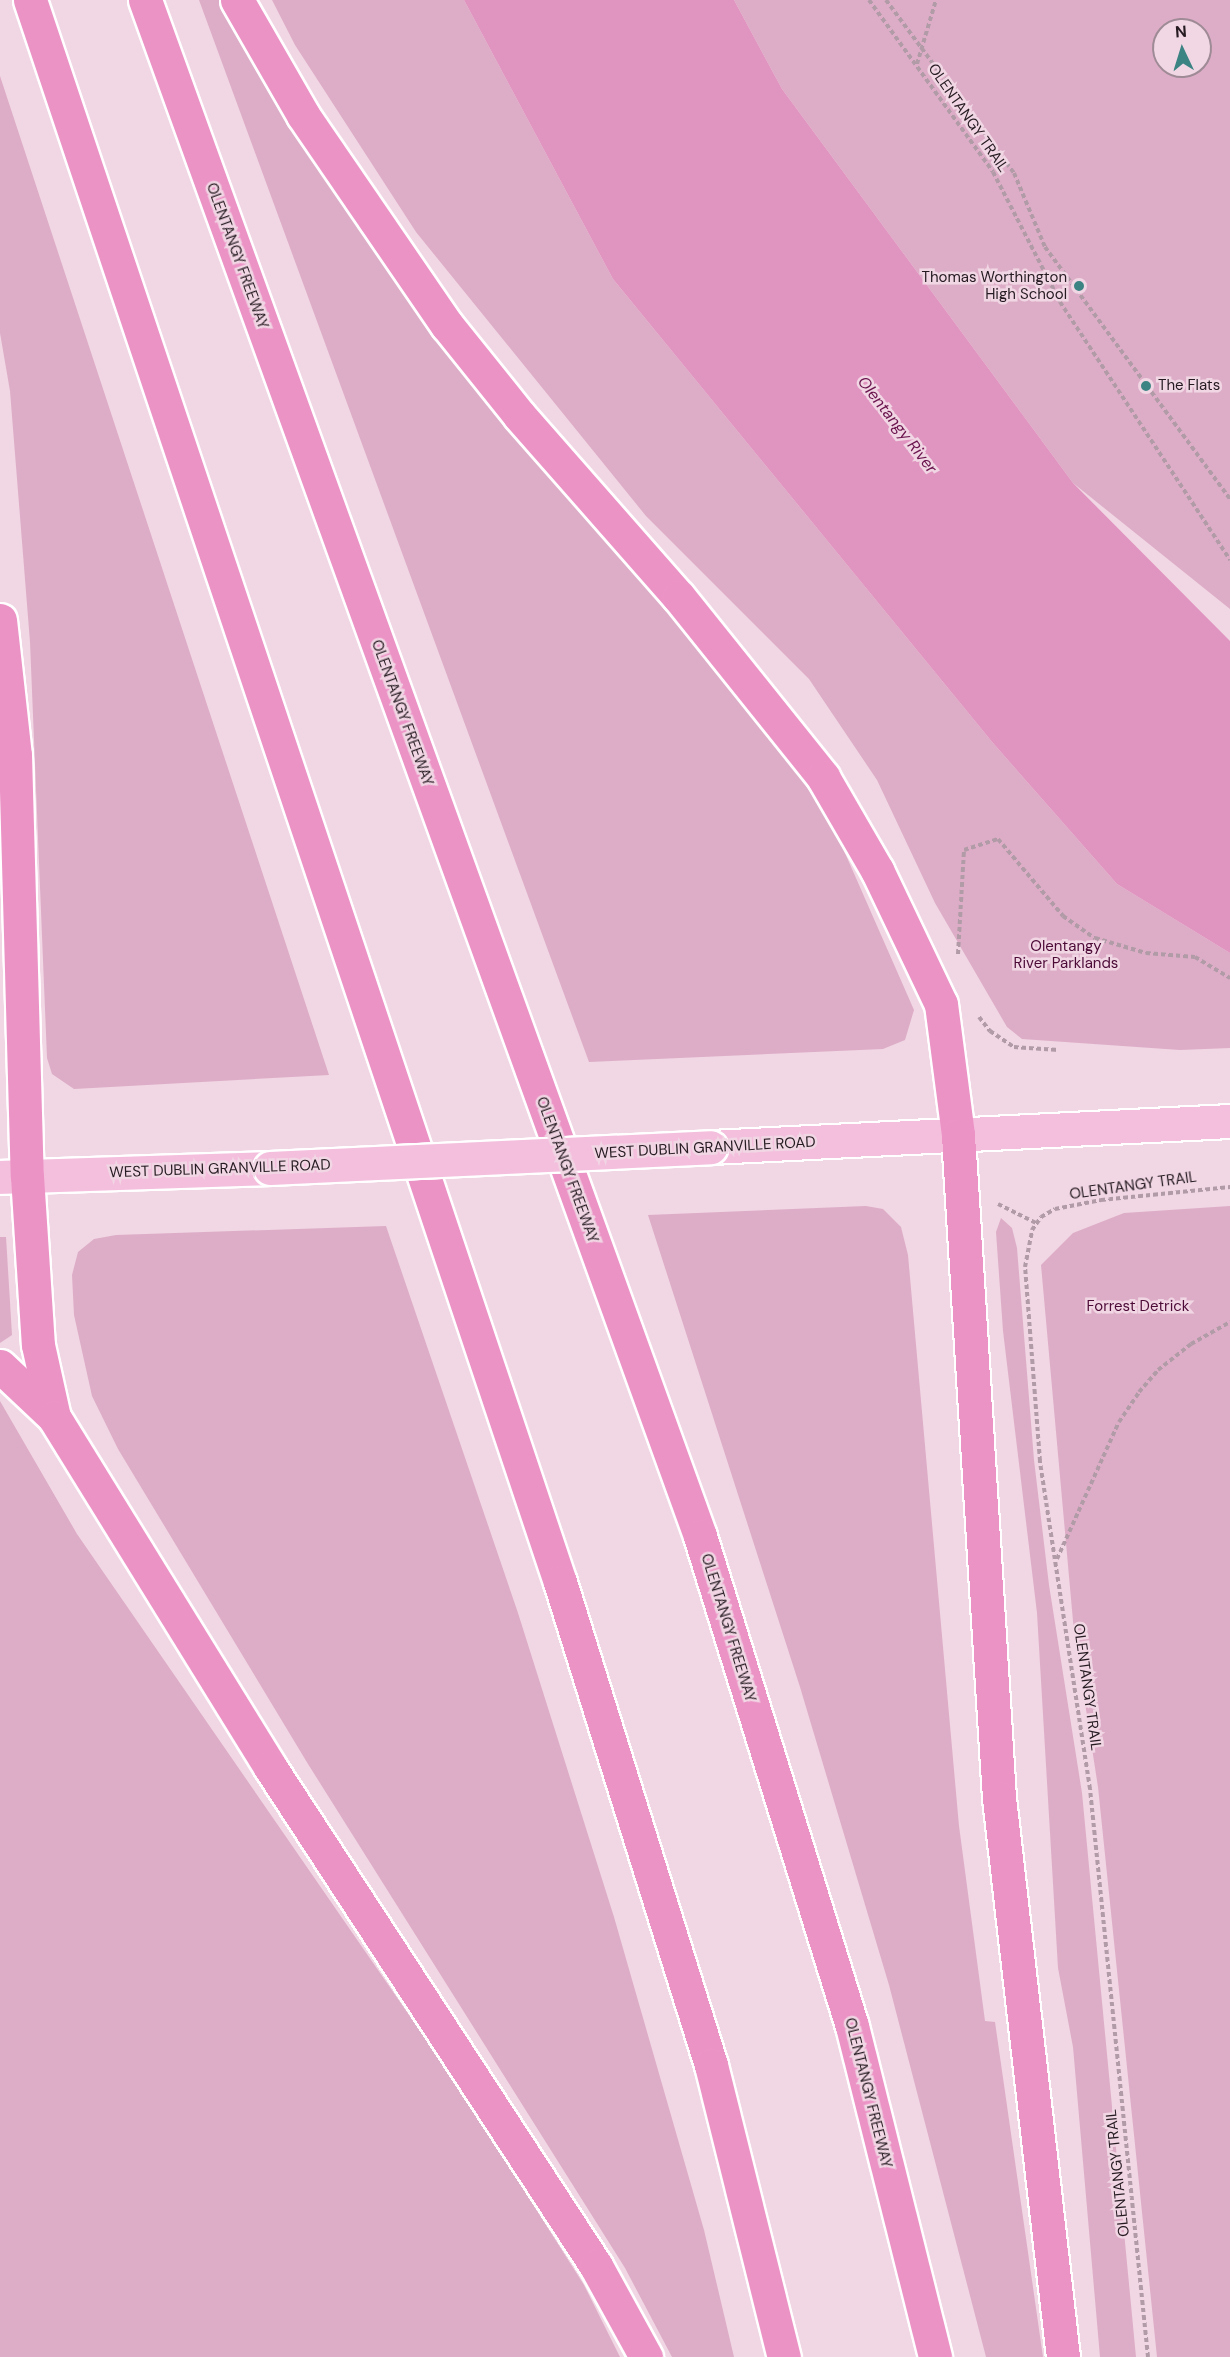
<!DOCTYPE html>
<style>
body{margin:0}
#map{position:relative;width:1230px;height:2357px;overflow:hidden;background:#f1d6e4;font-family:"DM Sans",sans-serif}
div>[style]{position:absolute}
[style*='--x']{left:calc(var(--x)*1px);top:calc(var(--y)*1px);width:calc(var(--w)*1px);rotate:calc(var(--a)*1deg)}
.green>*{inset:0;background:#ddadc7}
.water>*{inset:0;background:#e095c0}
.path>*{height:4px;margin-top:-2px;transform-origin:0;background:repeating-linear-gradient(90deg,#b19ba7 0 4.5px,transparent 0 7.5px)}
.roads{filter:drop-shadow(2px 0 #fff) drop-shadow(-2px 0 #fff) drop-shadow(0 2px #fff) drop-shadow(0 -2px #fff)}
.primary>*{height:33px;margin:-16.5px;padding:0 16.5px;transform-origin:16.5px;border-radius:16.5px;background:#f4bedd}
.motorway>*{height:33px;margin:-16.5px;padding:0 16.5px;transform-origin:16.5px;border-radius:16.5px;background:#ec93c6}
.bridges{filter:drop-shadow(2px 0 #fff) drop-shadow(-2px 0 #fff) drop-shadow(0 2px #fff) drop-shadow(0 -2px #fff)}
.primary-bridge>*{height:33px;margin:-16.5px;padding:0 16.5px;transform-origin:16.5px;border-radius:16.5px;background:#f4bedd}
.dots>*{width:16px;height:16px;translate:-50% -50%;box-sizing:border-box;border:3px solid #f1d6e4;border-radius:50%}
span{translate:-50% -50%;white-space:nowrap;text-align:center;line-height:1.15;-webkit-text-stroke:5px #f1d6e4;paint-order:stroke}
.street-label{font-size:15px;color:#251b20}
.poi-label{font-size:15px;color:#251b20}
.right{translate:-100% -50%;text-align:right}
.left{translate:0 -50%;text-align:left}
.park-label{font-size:15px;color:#4c0a37}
.water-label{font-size:16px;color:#6a134d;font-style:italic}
.north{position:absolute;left:1152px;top:18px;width:60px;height:60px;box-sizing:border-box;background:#f1d6e4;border:2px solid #9f8b96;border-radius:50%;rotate:356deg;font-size:16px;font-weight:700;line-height:24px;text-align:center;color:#251b20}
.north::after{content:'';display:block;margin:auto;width:21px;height:27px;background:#3c8484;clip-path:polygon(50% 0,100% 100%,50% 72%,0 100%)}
</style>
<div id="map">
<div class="green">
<i style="clip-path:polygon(199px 0,220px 0,305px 145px,400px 289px,513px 430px,752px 702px,834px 828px,914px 1010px,905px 1040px,883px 1049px,589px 1062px)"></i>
<i style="clip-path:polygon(272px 0,464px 0,613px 279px,993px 743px,1117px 884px,1230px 953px,1230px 1048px,1180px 1050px,1022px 1039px,1007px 1027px,935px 903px,877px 780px,809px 679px,646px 516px,416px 232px,295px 45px)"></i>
<i style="clip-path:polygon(evenodd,734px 0,1230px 0,1230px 609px,1073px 483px,782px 89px,734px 0,1164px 30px,1200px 30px,1200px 66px,1164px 66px,1164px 30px)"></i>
<i style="clip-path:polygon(0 76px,329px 1075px,74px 1089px,52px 1074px,47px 1058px,30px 642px,10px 391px,0 333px)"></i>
<i style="clip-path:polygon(866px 1206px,883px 1209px,901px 1227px,908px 1255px,959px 1826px,985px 2021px,995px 2022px,1043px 2357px,986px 2357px,889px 1985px,800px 1687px,648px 1215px)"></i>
<i style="clip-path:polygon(1230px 1206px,1230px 2357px,1157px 2357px,1098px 1787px,1074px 1632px,1041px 1265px,1073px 1233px,1124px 1213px)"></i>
<i style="clip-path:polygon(1001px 1218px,1012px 1228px,1017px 1248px,1034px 1460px,1049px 1585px,1082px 1793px,1136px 2357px,1100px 2357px,1073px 2047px,1058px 1968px,1037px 1613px,1003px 1331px,996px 1232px)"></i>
<i style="clip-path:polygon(386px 1226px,518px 1613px,614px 1917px,704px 2230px,734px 2357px,672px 2357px,625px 2268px,308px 1764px,118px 1449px,92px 1396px,74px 1315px,72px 1275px,78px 1252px,94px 1239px,116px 1235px)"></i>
<i style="clip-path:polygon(0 1237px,6px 1237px,12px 1335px,0 1343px)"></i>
<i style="clip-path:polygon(0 1401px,77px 1534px,456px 2083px,584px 2285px,620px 2357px,0 2357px)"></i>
</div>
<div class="water">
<i style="clip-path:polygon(464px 0,734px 0,782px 89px,1073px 483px,1230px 641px,1230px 953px,1117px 884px,993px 743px,613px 279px)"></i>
</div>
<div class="path">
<i style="--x:869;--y:0;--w:212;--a:54.2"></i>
<i style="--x:993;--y:172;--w:146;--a:62.7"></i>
<i style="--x:1060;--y:302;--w:309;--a:56.6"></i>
<i style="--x:886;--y:0;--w:215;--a:53.5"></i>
<i style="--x:1014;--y:173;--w:80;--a:67.3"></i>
<i style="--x:1045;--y:247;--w:313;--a:53.7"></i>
<i style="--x:917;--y:64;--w:67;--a:-73.5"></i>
<i style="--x:958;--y:954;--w:104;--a:-86.7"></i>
<i style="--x:964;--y:850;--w:36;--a:-18"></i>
<i style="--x:998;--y:839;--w:101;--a:49.8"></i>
<i style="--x:1063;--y:916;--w:39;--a:35"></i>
<i style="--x:1095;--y:938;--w:53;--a:16.4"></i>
<i style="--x:1146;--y:953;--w:49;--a:4.7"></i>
<i style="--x:1195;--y:957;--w:41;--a:31"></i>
<i style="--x:979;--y:1017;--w:18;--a:52"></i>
<i style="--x:990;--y:1031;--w:29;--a:34"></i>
<i style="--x:1014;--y:1047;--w:45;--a:3.8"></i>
<i style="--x:998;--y:1204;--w:42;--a:26.6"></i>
<i style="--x:1057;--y:1559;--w:150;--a:-65.7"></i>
<i style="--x:1119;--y:1422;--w:36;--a:-56"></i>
<i style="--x:1139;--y:1392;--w:29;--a:-49"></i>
<i style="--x:1158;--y:1370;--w:42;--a:-38.2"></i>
<i style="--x:1191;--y:1344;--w:45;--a:-29.4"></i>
<i style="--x:1148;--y:2357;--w:571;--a:-95.83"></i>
<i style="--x:1090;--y:1789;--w:332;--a:-98.7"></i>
<i style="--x:1040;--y:1461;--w:195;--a:-94.4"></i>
<i style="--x:1025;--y:1267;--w:38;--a:-79"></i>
<i style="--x:1032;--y:1230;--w:16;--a:-55"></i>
<i style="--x:1041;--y:1217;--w:16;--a:-30"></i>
<i style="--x:1055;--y:1209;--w:47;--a:-11.1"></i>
<i style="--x:1101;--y:1200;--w:130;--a:-5.8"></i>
</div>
<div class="roads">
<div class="primary">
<i style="--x:711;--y:1147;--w:520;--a:-2.87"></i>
<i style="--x:0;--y:1177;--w:270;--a:-1.9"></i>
</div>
<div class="motorway">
<i style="--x:30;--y:0;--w:1668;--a:71.48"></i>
<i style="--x:560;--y:1582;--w:506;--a:72.64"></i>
<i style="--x:711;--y:2065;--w:301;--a:76"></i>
<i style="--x:145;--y:0;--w:1633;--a:70.13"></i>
<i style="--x:700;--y:1536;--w:513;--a:72.77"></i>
<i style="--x:852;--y:2026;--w:341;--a:75.9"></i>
<i style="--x:237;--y:0;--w:133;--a:60.1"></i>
<i style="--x:303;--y:115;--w:255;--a:55.6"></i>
<i style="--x:447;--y:325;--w:115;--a:51.3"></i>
<i style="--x:519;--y:415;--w:242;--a:48.7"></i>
<i style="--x:679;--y:597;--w:231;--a:51.3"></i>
<i style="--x:823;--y:777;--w:108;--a:59.9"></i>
<i style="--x:877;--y:870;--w:148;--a:64.5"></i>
<i style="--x:941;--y:1004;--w:132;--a:82.6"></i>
<i style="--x:958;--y:1135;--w:664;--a:86.46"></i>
<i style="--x:999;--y:1798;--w:563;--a:83.47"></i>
<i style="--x:0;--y:620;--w:136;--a:83.7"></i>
<i style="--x:15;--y:755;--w:421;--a:88.4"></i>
<i style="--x:27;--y:1176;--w:169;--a:86.3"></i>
<i style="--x:38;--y:1345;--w:74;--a:77.5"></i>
<i style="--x:0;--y:1366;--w:74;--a:43.4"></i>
<i style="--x:54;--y:1417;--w:411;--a:58.3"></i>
<i style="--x:270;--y:1767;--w:596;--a:56.84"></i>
<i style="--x:596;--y:2266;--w:104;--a:61.2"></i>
</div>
</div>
<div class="bridges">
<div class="primary-bridge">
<i style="--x:270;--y:1168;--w:441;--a:-2.7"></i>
</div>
</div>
<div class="dots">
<i style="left:1079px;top:286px;background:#3c8484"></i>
<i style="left:1146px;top:386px;background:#3c8484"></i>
</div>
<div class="street-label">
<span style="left:968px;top:118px;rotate:55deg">OLENTANGY TRAIL</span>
<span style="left:237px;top:256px;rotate:70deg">OLENTANGY FREEWAY</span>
<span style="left:402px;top:713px;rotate:70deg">OLENTANGY FREEWAY</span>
<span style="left:705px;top:1148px;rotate:-3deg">WEST DUBLIN GRANVILLE ROAD</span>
<span style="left:220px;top:1169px;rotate:-2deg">WEST DUBLIN GRANVILLE ROAD</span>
<span style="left:567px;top:1170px;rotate:70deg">OLENTANGY FREEWAY</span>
<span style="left:1133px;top:1186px;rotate:-8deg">OLENTANGY TRAIL</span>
<span style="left:728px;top:1628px;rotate:73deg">OLENTANGY FREEWAY</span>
<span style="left:1087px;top:1687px;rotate:82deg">OLENTANGY TRAIL</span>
<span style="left:868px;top:2093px;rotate:76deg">OLENTANGY FREEWAY</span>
<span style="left:1118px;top:2173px;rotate:-96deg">OLENTANGY TRAIL</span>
</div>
<div class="poi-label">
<span class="right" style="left:1067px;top:286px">Thomas Worthington<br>High School</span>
<span class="left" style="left:1158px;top:386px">The Flats</span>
</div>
<div class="park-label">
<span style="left:1066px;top:955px">Olentangy<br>River Parklands</span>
<span style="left:1138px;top:1307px">Forrest Detrick</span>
</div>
<div class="water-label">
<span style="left:897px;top:425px;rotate:52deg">Olentangy River</span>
</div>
<div class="north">N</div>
</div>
